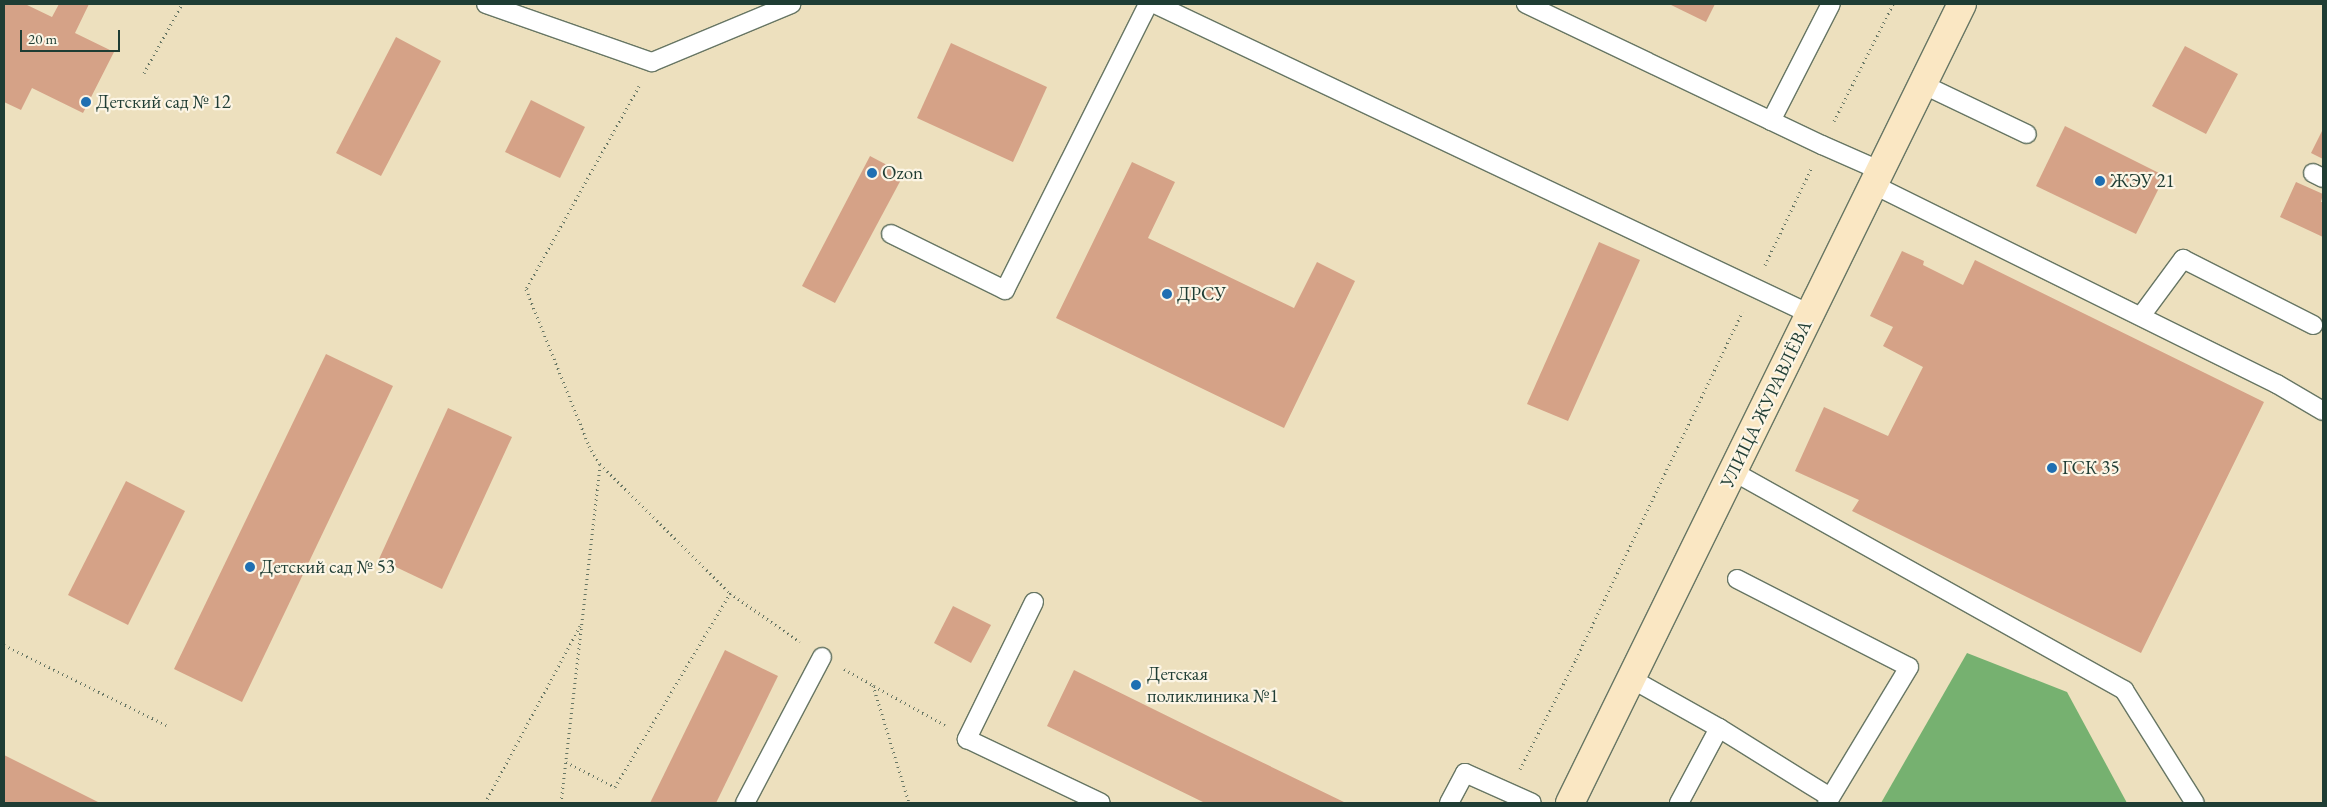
<!DOCTYPE html>
<meta charset="utf-8">
<style>
body{margin:0}
#map{position:relative;width:2327px;height:807px;overflow:hidden;background:#ede0be;font-family:"EB Garamond",serif}
div>[style]{position:absolute}
[style*='--x']{left:calc(var(--x)*1px);top:calc(var(--y)*1px);width:calc(var(--w)*1px);rotate:calc(var(--a)*1deg)}
.forest>*{inset:0;background:#76b170}
.building>*{inset:0;background:#d5a287}
.path>*{height:3px;margin-top:-1.5px;transform-origin:0;background:repeating-linear-gradient(90deg,#677664 0 1px,transparent 0 5px)}
.roads{filter:drop-shadow(1px 0 #677664) drop-shadow(-1px 0 #677664) drop-shadow(0 1px #677664) drop-shadow(0 -1px #677664)}
.lane>*{height:18px;margin:-9px;padding:0 9px;transform-origin:9px;border-radius:9px;background:#fff}
.secondary>*{height:28px;margin:-14px;padding:0 14px;transform-origin:14px;border-radius:14px;background:#fae7c3}
.dots>*{width:14px;height:14px;translate:-50% -50%;box-sizing:border-box;border:2px solid #fcf5e5;border-radius:50%}
span{translate:-50% -50%;white-space:nowrap;text-align:center;line-height:1.15;-webkit-text-stroke:4.5px #fcf5e5;paint-order:stroke}
.poi-label{font-size:19px;color:#1f3d34}
.left{translate:0 -50%;text-align:left}
.street-label{font-size:19px;color:#1f3d34}
.frame{position:absolute;inset:0;border:5px solid #1f3d34;pointer-events:none}
.scale{position:absolute;left:20px;top:30px;width:100px;height:22px;box-sizing:border-box;border:2px solid #1f3d34;border-top:0;padding-left:6px;font-size:15px;line-height:18px;white-space:nowrap;color:#1f3d34;-webkit-text-stroke:4px #fcf5e5;paint-order:stroke}
</style>
<div id="map">
<div class="forest">
<i style="clip-path:polygon(1967px 653px,2067px 692px,2127px 803px,1881px 803px)"></i>
</div>
<div class="building">
<i style="clip-path:polygon(4px 4px,25px 4px,52px 17px,59px 4px,89px 4px,75px 33px,114px 52px,83px 113px,32px 88px,21px 110px,4px 102px)"></i>
<i style="clip-path:polygon(1669px 4px,1715px 4px,1706px 22px)"></i>
<i style="clip-path:polygon(396px 37px,441px 61px,381px 176px,336px 153px)"></i>
<i style="clip-path:polygon(951px 43px,1047px 87px,1013px 162px,917px 118px)"></i>
<i style="clip-path:polygon(2185px 46px,2238px 74px,2206px 134px,2152px 106px)"></i>
<i style="clip-path:polygon(531px 100px,585px 127px,560px 178px,505px 152px)"></i>
<i style="clip-path:polygon(2065px 126px,2165px 176px,2136px 234px,2036px 186px)"></i>
<i style="clip-path:polygon(2323px 129px,2323px 159px,2311px 153px)"></i>
<i style="clip-path:polygon(870px 156px,904px 174px,835px 303px,802px 286px)"></i>
<i style="clip-path:polygon(1132px 162px,1175px 182px,1148px 238px,1294px 308px,1317px 262px,1355px 281px,1284px 428px,1056px 318px)"></i>
<i style="clip-path:polygon(2296px 182px,2323px 194px,2321px 202px,2323px 202px,2323px 237px,2280px 217px)"></i>
<i style="clip-path:polygon(1599px 242px,1640px 260px,1568px 421px,1527px 404px)"></i>
<i style="clip-path:polygon(1902px 251px,1924px 261px,1923px 265px,1963px 285px,1975px 260px,2264px 402px,2141px 653px,1852px 511px,1859px 500px,1795px 471px,1824px 407px,1888px 436px,1923px 367px,1883px 346px,1893px 327px,1870px 316px)"></i>
<i style="clip-path:polygon(326px 354px,393px 386px,242px 702px,174px 669px)"></i>
<i style="clip-path:polygon(448px 408px,512px 437px,442px 589px,379px 559px)"></i>
<i style="clip-path:polygon(126px 481px,185px 511px,128px 625px,68px 595px)"></i>
<i style="clip-path:polygon(953px 606px,991px 625px,971px 663px,934px 643px)"></i>
<i style="clip-path:polygon(725px 650px,778px 676px,716px 803px,650px 803px)"></i>
<i style="clip-path:polygon(1074px 670px,1212px 738px,1346px 803px,1205px 803px,1047px 726px)"></i>
<i style="clip-path:polygon(4px 755px,100px 803px,4px 803px)"></i>
</div>
<div class="path">
<i style="--x:144;--y:73;--w:79;--a:-61.2"></i>
<i style="--x:639;--y:86;--w:232;--a:119.1"></i>
<i style="--x:526;--y:289;--w:169;--a:68.1"></i>
<i style="--x:589;--y:446;--w:21;--a:59"></i>
<i style="--x:600;--y:464;--w:183;--a:44.8"></i>
<i style="--x:730;--y:593;--w:85;--a:35"></i>
<i style="--x:1834;--y:121;--w:131;--a:-63.2"></i>
<i style="--x:1765;--y:265;--w:109;--a:-64.4"></i>
<i style="--x:4;--y:645;--w:181;--a:26.3"></i>
<i style="--x:844;--y:669;--w:33;--a:29"></i>
<i style="--x:873;--y:685;--w:123;--a:73"></i>
<i style="--x:874;--y:686;--w:81;--a:28.8"></i>
<i style="--x:566;--y:762;--w:55;--a:27"></i>
<i style="--x:615;--y:787;--w:226;--a:-59.3"></i>
<i style="--x:1520;--y:769;--w:123;--a:-63"></i>
<i style="--x:1576;--y:659;--w:385;--a:-64.4"></i>
<i style="--x:485;--y:803;--w:201;--a:-61.8"></i>
<i style="--x:561;--y:803;--w:340;--a:-83.4"></i>
</div>
<div class="roads">
<div class="lane">
<i style="--x:486;--y:4;--w:176;--a:19.3"></i>
<i style="--x:652;--y:62;--w:151;--a:-22.6"></i>
<i style="--x:1155;--y:4;--w:725;--a:25.33"></i>
<i style="--x:1526;--y:4;--w:328;--a:25.5"></i>
<i style="--x:1822;--y:145;--w:62;--a:23.7"></i>
<i style="--x:1922;--y:84;--w:116;--a:25.5"></i>
<i style="--x:1771;--y:121;--w:131;--a:-62.9"></i>
<i style="--x:2313;--y:173;--w:11;--a:27"></i>
<i style="--x:1872;--y:184;--w:452;--a:26.3"></i>
<i style="--x:2277;--y:384;--w:53;--a:30.4"></i>
<i style="--x:891;--y:234;--w:127;--a:26.2"></i>
<i style="--x:1005;--y:290;--w:320;--a:-63.4"></i>
<i style="--x:2141;--y:316;--w:71;--a:-53.6"></i>
<i style="--x:2183;--y:259;--w:146;--a:26.9"></i>
<i style="--x:1734;--y:472;--w:447;--a:29.2"></i>
<i style="--x:2124;--y:690;--w:133;--a:57.9"></i>
<i style="--x:1737;--y:579;--w:193;--a:27.1"></i>
<i style="--x:1909;--y:667;--w:159;--a:121.1"></i>
<i style="--x:1034;--y:602;--w:153;--a:116.1"></i>
<i style="--x:967;--y:739;--w:148;--a:25.5"></i>
<i style="--x:1630;--y:678;--w:102;--a:29.3"></i>
<i style="--x:1719;--y:728;--w:131;--a:31.9"></i>
<i style="--x:745;--y:803;--w:165;--a:-62.2"></i>
<i style="--x:1449;--y:803;--w:34;--a:-62"></i>
<i style="--x:1465;--y:773;--w:73;--a:24.1"></i>
<i style="--x:1679;--y:803;--w:85;--a:-61.9"></i>
</div>
<div class="secondary">
<i style="--x:1570;--y:803;--w:890;--a:-63.87"></i>
</div>
</div>
<div class="dots">
<i style="left:86px;top:102px;background:#1f6fb2"></i>
<i style="left:872px;top:173px;background:#1f6fb2"></i>
<i style="left:2100px;top:181px;background:#1f6fb2"></i>
<i style="left:1167px;top:294px;background:#1f6fb2"></i>
<i style="left:2052px;top:468px;background:#1f6fb2"></i>
<i style="left:250px;top:567px;background:#1f6fb2"></i>
<i style="left:1136px;top:685px;background:#1f6fb2"></i>
</div>
<div class="poi-label">
<span class="left" style="left:96px;top:102px">Детский сад № 12</span>
<span class="left" style="left:882px;top:173px">Ozon</span>
<span class="left" style="left:2110px;top:181px">ЖЭУ 21</span>
<span class="left" style="left:1177px;top:294px">ДРСУ</span>
<span class="left" style="left:2062px;top:468px">ГСК 35</span>
<span class="left" style="left:260px;top:567px">Детский сад № 53</span>
<span class="left" style="left:1147px;top:685px">Детская<br>поликлиника №1</span>
</div>
<div class="street-label">
<span style="left:1766px;top:404px;rotate:-64deg">УЛИЦА ЖУРАВЛЁВА</span>
</div>
<div class="frame"></div>
<div class="scale">20 m</div>
</div>
